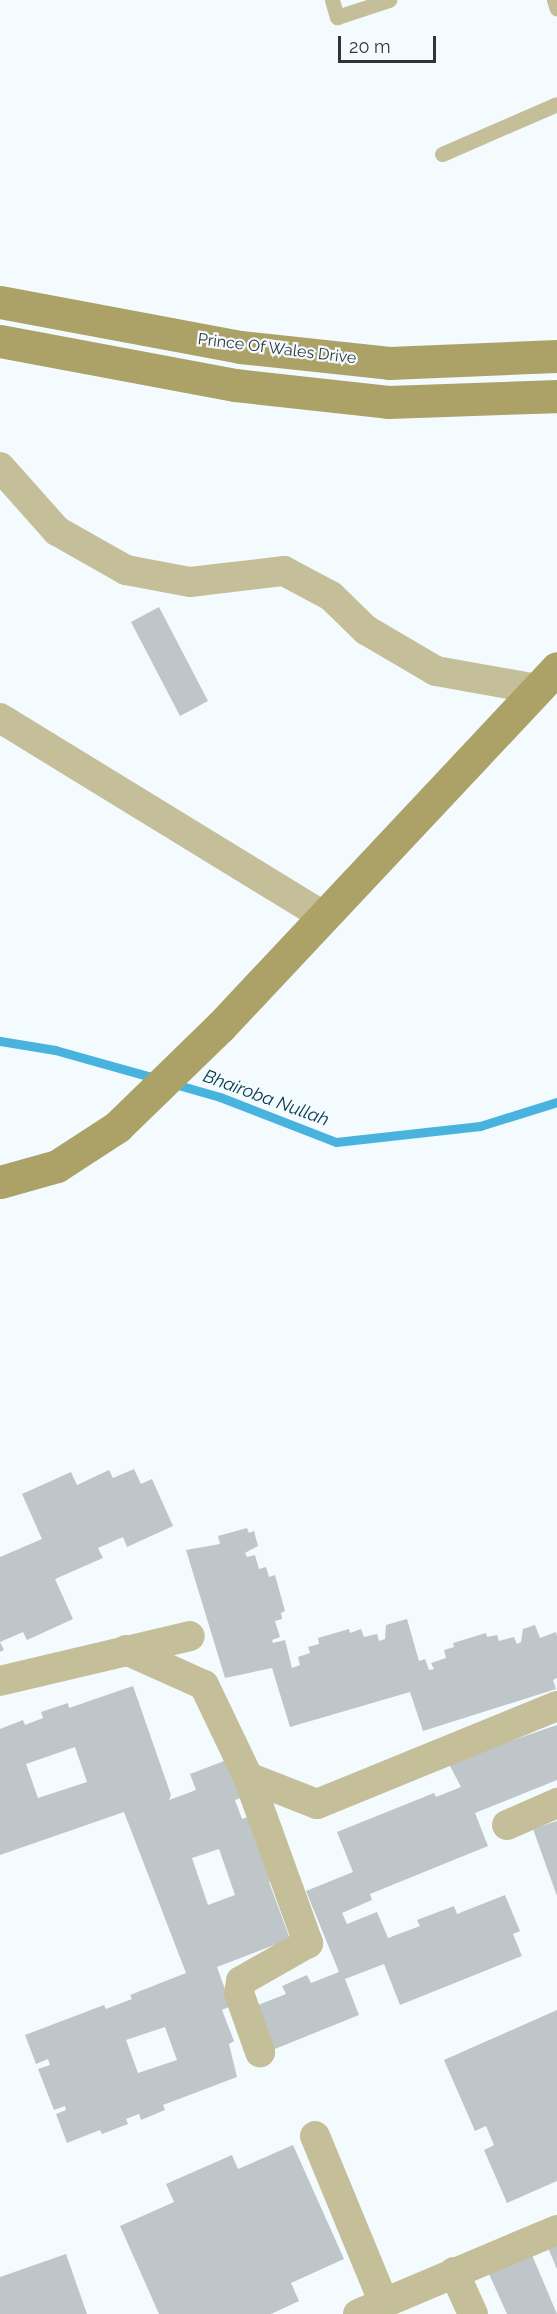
<!DOCTYPE html>
<style>
body{margin:0}
#map{position:relative;width:557px;height:2314px;overflow:hidden;background:#f3fbff;font-family:Raleway,sans-serif}
div>[style]{position:absolute}
[style*='--x']{left:calc(var(--x)*1px);top:calc(var(--y)*1px);width:calc(var(--w)*1px);rotate:calc(var(--a)*1deg)}
.stream>*{height:9px;margin:-4.5px;padding:0 4.5px;transform-origin:4.5px;border-radius:4.5px;background:#48b4de}
.building>*{inset:0;background:#bfc6ca}
.lane>*{height:15px;margin:-7.5px;padding:0 7.5px;transform-origin:7.5px;border-radius:7.5px;background:#c5bf99}
.street>*{height:30px;margin:-15px;padding:0 15px;transform-origin:15px;border-radius:15px;background:#c5bf99}
.secondary>*{height:33px;margin:-16.5px;padding:0 16.5px;transform-origin:16.5px;border-radius:16.5px;background:#aca268}
span{translate:-50% -50%;white-space:nowrap;text-align:center;line-height:1.15;-webkit-text-stroke:4.5px #f3fbff;paint-order:stroke}
.street-label{font-size:16px;color:#313435}
.water-label{font-size:18px;color:#06384a;font-style:italic}
.scale{position:absolute;left:338px;top:36px;width:98px;height:27px;box-sizing:border-box;border:3px solid #313435;border-top:0;padding-left:8px;font-size:18px;line-height:21px;white-space:nowrap;color:#313435;-webkit-text-stroke:4px #f3fbff;paint-order:stroke}
</style>
<div id="map">
<div class="stream">
<i style="--x:0;--y:1041;--w:56;--a:9.3"></i>
<i style="--x:55;--y:1050;--w:107;--a:15.7"></i>
<i style="--x:171;--y:1083;--w:51;--a:15.9"></i>
<i style="--x:220;--y:1097;--w:124;--a:21.2"></i>
<i style="--x:336;--y:1142;--w:145;--a:-6.3"></i>
<i style="--x:480;--y:1126;--w:81;--a:-17.3"></i>
</div>
<div class="building">
<i style="clip-path:polygon(159px 607px,208px 701px,180px 716px,131px 622px)"></i>
<i style="clip-path:polygon(134px 1469px,141px 1484px,152px 1479px,173px 1526px,127px 1547px,123px 1537px,98px 1548px,103px 1558px,55px 1579px,73px 1619px,27px 1640px,23px 1632px,0 1642px,4px 1650px,0 1652px,0 1557px,42px 1539px,22px 1494px,71px 1472px,77px 1485px,109px 1470px,113px 1478px)"></i>
<i style="clip-path:polygon(247px 1528px,249px 1533px,254px 1531px,258px 1546px,245px 1553px,247px 1557px,255px 1555px,259px 1569px,266px 1567px,269px 1577px,275px 1575px,285px 1611px,281px 1613px,282px 1619px,275px 1621px,280px 1637px,272px 1640px,273px 1643px,285px 1640px,292px 1668px,300px 1665px,298px 1657px,310px 1653px,308px 1647px,319px 1644px,318px 1638px,349px 1629px,350px 1633px,361px 1629px,364px 1637px,377px 1634px,379px 1641px,385px 1639px,386px 1625px,407px 1619px,419px 1661px,425px 1659px,429px 1670px,434px 1669px,431px 1663px,446px 1658px,444px 1650px,454px 1647px,453px 1643px,486px 1633px,487px 1637px,497px 1635px,499px 1641px,514px 1637px,517px 1644px,521px 1642px,523px 1629px,535px 1625px,540px 1638px,556px 1632px,557px 1636px,557px 1678px,553px 1680px,556px 1689px,423px 1731px,410px 1692px,290px 1727px,272px 1668px,225px 1678px,186px 1550px,220px 1544px,218px 1536px)"></i>
<i style="clip-path:polygon(evenodd,133px 1686px,171px 1795px,169px 1800px,196px 1790px,190px 1774px,232px 1758px,246px 1796px,235px 1800px,242px 1819px,253px 1815px,272px 1881px,269px 1882px,290px 1939px,217px 1967px,231px 2006px,222px 2010px,234px 2041px,229px 2044px,237px 2077px,163px 2105px,165px 2110px,141px 2120px,139px 2114px,126px 2119px,128px 2124px,102px 2134px,100px 2130px,67px 2143px,56px 2114px,66px 2110px,65px 2106px,54px 2110px,38px 2069px,50px 2065px,48px 2059px,36px 2064px,25px 2035px,104px 2005px,106px 2009px,132px 1999px,130px 1995px,186px 1973px,124px 1812px,0 1855px,0 1729px,23px 1720px,25px 1725px,43px 1718px,41px 1712px,68px 1703px,69px 1708px,133px 1686px,75px 1747px,87px 1782px,38px 1798px,26px 1764px,75px 1747px,133px 1686px,219px 1849px,235px 1895px,208px 1905px,192px 1858px,219px 1849px,133px 1686px,165px 2027px,177px 2060px,138px 2073px,126px 2040px,165px 2027px)"></i>
<i style="clip-path:polygon(557px 1725px,557px 1780px,475px 1813px,488px 1846px,370px 1894px,372px 1900px,342px 1913px,347px 1924px,377px 1912px,388px 1938px,420px 1926px,417px 1920px,454px 1906px,457px 1914px,505px 1895px,520px 1931px,513px 1934px,522px 1956px,400px 2005px,384px 1964px,345px 1979px,359px 2015px,270px 2051px,253px 2007px,286px 1994px,282px 1986px,307px 1975px,311px 1983px,339px 1972px,306px 1891px,353px 1872px,337px 1832px,434px 1793px,436px 1797px,461px 1787px,448px 1762px)"></i>
<i style="clip-path:polygon(557px 1821px,557px 1896px,533px 1829px)"></i>
<i style="clip-path:polygon(557px 2010px,557px 2181px,507px 2203px,484px 2150px,494px 2145px,486px 2126px,475px 2131px,444px 2060px)"></i>
<i style="clip-path:polygon(293px 2145px,344px 2259px,291px 2283px,299px 2301px,271px 2314px,159px 2314px,120px 2226px,174px 2202px,166px 2184px,232px 2155px,238px 2169px)"></i>
<i style="clip-path:polygon(557px 2244px,557px 2269px,548px 2248px)"></i>
<i style="clip-path:polygon(66px 2254px,87px 2314px,0 2314px,0 2277px)"></i>
<i style="clip-path:polygon(532px 2255px,557px 2314px,507px 2314px,489px 2274px)"></i>
</div>
<div class="lane">
<i style="--x:332;--y:0;--w:18;--a:74"></i>
<i style="--x:337;--y:17;--w:55;--a:-18.1"></i>
<i style="--x:554;--y:0;--w:9;--a:72"></i>
<i style="--x:442;--y:154;--w:125;--a:-23.5"></i>
</div>
<div class="street">
<i style="--x:0;--y:467;--w:86;--a:48.3"></i>
<i style="--x:57;--y:531;--w:79;--a:29.5"></i>
<i style="--x:126;--y:570;--w:65;--a:10.6"></i>
<i style="--x:190;--y:582;--w:95;--a:-6.7"></i>
<i style="--x:284;--y:571;--w:53;--a:28"></i>
<i style="--x:331;--y:596;--w:49;--a:44.2"></i>
<i style="--x:366;--y:630;--w:81;--a:30.4"></i>
<i style="--x:436;--y:671;--w:103;--a:10.1"></i>
<i style="--x:0;--y:718;--w:381;--a:31.5"></i>
<i style="--x:126;--y:1650;--w:85;--a:24.2"></i>
<i style="--x:204;--y:1685;--w:102;--a:64.4"></i>
<i style="--x:248;--y:1777;--w:74;--a:21.4"></i>
<i style="--x:317;--y:1804;--w:259;--a:-22.2"></i>
<i style="--x:0;--y:1681;--w:195;--a:-13.3"></i>
<i style="--x:248;--y:1777;--w:177;--a:70.1"></i>
<i style="--x:308;--y:1943;--w:77;--a:150.4"></i>
<i style="--x:241;--y:1981;--w:12;--a:99"></i>
<i style="--x:239;--y:1993;--w:63;--a:70.4"></i>
<i style="--x:507;--y:1825;--w:55;--a:-23.7"></i>
<i style="--x:315;--y:2136;--w:181;--a:67.6"></i>
<i style="--x:454;--y:2272;--w:46;--a:65.7"></i>
<i style="--x:358;--y:2314;--w:216;--a:-22.9"></i>
</div>
<div class="secondary">
<i style="--x:0;--y:302;--w:244;--a:10.6"></i>
<i style="--x:240;--y:347;--w:150;--a:6.1"></i>
<i style="--x:389;--y:363;--w:168;--a:-2.4"></i>
<i style="--x:0;--y:341;--w:239;--a:10.6"></i>
<i style="--x:235;--y:385;--w:154;--a:6.3"></i>
<i style="--x:388;--y:402;--w:169;--a:-2"></i>
<i style="--x:0;--y:1182;--w:59;--a:-15.7"></i>
<i style="--x:57;--y:1166;--w:72;--a:-33"></i>
<i style="--x:117;--y:1127;--w:144;--a:-44.2"></i>
<i style="--x:220;--y:1027;--w:492;--a:-46.8"></i>
</div>
<div class="street-label">
<span style="left:277px;top:349px;rotate:7deg">Prince Of Wales Drive</span>
</div>
<div class="water-label">
<span style="left:266px;top:1098px;rotate:20deg">Bhairoba Nullah</span>
</div>
<div class="scale">20 m</div>
</div>
